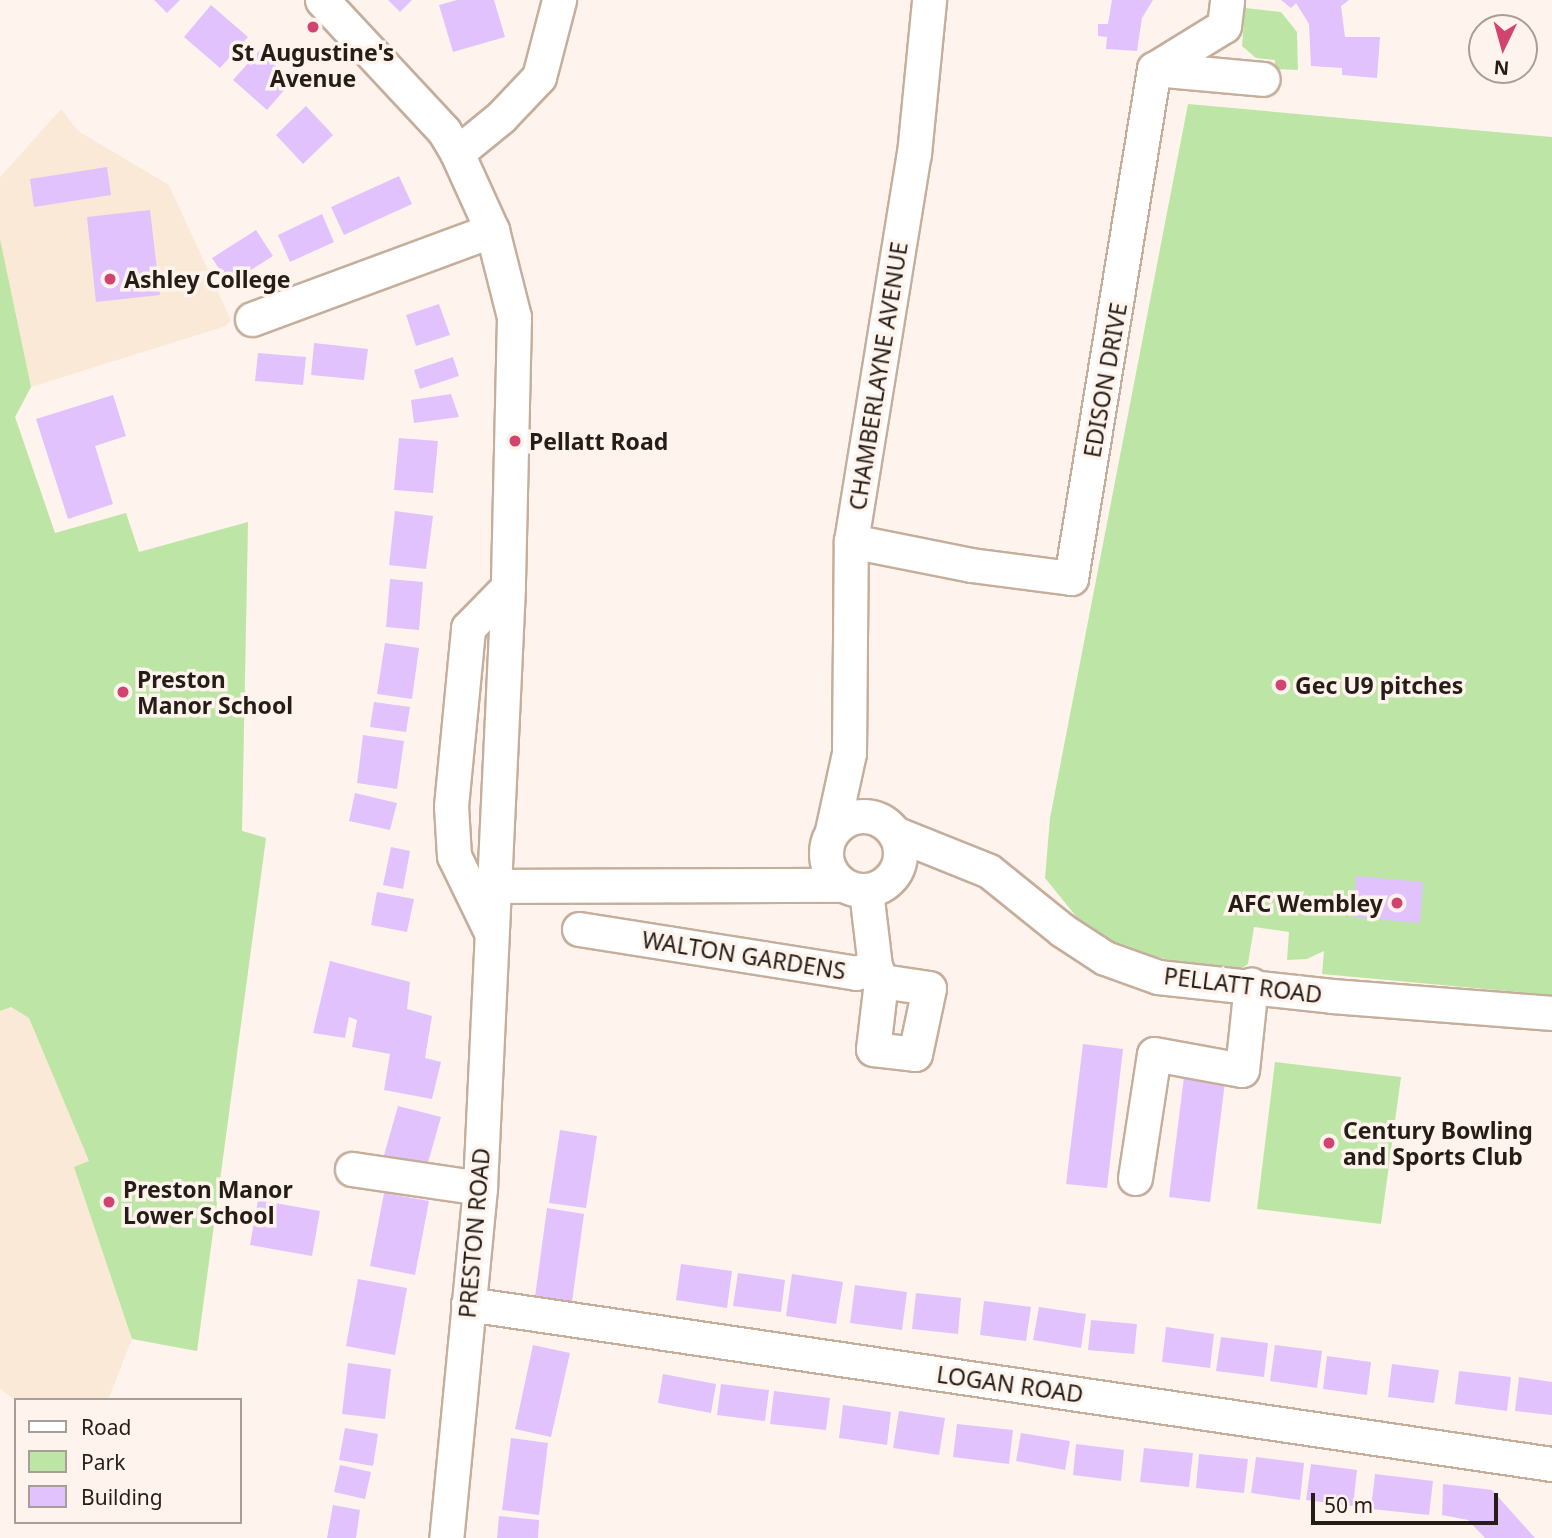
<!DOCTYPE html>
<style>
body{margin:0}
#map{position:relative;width:1552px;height:1538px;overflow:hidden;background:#fef4ed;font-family:"Noto Sans",sans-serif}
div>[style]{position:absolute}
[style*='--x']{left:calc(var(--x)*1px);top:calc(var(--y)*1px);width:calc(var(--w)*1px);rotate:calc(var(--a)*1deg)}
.education>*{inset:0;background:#fbe9d8}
.green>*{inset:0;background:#bde6a6}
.building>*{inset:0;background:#e1c2fd}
.roads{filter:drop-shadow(2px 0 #c5ae9c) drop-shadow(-2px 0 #c5ae9c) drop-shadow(0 2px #c5ae9c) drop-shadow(0 -2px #c5ae9c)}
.minor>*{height:33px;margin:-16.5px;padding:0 16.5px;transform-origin:16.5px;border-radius:16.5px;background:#fff}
.minor>.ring{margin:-16.5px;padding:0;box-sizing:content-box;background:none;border:33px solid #fff;border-radius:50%}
.dots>*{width:19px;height:19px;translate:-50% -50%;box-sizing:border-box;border:4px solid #fef4ed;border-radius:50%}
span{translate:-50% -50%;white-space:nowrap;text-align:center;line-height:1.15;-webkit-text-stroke:7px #fef4ed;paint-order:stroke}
.poi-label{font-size:23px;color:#251d16;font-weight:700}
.left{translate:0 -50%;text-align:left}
.right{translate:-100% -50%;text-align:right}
.street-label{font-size:23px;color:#251d16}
.legend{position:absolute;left:14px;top:1398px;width:228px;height:126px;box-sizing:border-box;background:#fef4ed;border:2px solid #a79e97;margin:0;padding:9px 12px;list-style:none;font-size:21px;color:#251d16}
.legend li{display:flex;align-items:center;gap:14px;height:35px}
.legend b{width:35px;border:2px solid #a79e97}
.north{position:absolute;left:1468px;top:14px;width:70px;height:70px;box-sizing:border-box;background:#fef4ed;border:2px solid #a79e97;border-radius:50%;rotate:185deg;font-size:19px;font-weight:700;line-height:28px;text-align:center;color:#251d16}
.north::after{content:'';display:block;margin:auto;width:24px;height:32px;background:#d14470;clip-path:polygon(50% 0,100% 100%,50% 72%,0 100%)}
.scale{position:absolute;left:1311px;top:1493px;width:187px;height:32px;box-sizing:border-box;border:4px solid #251d16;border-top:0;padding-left:9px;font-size:21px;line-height:24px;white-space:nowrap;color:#251d16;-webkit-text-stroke:5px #fef4ed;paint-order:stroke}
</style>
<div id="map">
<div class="education">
<i style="clip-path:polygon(61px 109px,78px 131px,169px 185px,231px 320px,226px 326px,31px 387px,15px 417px,55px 533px,126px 513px,139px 552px,248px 522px,242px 831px,266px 838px,197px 1351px,132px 1339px,108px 1400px,16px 1401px,0 1389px,0 177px)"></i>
</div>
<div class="green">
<i style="clip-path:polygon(1245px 8px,1281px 12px,1297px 32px,1298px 70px,1274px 69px,1275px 60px,1256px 58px,1242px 46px)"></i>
<i style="clip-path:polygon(1188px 104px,1552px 137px,1552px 995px,1322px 974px,1324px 951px,1307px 959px,1287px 960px,1289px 932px,1254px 927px,1248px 964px,1239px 970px,1194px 966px,1125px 949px,1079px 920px,1045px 878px,1050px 818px)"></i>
<i style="clip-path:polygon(0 239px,31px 387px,15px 417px,55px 533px,126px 513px,139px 552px,248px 522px,242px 831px,266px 838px,197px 1351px,132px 1339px,74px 1167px,89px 1161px,29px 1018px,11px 1007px,0 1011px)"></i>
<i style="clip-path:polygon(1275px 1062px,1401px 1077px,1381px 1224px,1257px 1209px)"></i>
</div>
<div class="building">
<i style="clip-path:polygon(154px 0,180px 0,167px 13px)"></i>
<i style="clip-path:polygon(388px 0,412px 0,400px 12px)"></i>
<i style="clip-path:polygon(457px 0,494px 0,505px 37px,453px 52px,439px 5px)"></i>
<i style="clip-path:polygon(1112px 0,1153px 0,1142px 18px,1137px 51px,1106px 49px,1107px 37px,1098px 36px,1098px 24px,1108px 24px)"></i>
<i style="clip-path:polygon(1281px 0,1349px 0,1341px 6px,1345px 37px,1380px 37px,1377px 78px,1342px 75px,1342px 68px,1311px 66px,1309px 24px,1296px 3px,1291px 8px)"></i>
<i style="clip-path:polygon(211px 5px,248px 37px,220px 68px,184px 37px)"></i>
<i style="clip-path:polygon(259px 51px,292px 81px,267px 110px,233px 80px)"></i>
<i style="clip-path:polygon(306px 106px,333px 135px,303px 164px,276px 135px)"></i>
<i style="clip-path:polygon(107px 167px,111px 195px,34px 207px,30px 179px)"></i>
<i style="clip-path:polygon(399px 176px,412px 204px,344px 235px,331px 207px)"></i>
<i style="clip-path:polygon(150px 210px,160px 295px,96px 302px,87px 217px)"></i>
<i style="clip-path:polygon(322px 214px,334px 242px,290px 262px,278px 235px)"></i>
<i style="clip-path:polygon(256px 230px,273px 256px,229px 284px,212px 258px)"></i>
<i style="clip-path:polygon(439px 304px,450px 335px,416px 346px,406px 315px)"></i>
<i style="clip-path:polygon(314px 343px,368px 349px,364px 380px,311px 375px)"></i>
<i style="clip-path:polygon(258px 353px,306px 357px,303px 385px,255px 381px)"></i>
<i style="clip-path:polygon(453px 357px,459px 376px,420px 389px,414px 370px)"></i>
<i style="clip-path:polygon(451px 394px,459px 417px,414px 423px,411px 400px)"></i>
<i style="clip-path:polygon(113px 395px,126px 436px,95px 446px,113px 504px,68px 519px,36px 419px)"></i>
<i style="clip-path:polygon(399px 438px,438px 441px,433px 493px,394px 490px)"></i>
<i style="clip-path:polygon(395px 511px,433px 516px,426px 569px,389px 565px)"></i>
<i style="clip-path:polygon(390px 579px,423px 582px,419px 630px,386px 627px)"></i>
<i style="clip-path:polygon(385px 643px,419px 648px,412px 699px,377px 694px)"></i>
<i style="clip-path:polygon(374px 702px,410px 707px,406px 732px,370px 727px)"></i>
<i style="clip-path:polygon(363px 735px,404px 741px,397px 789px,357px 783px)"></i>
<i style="clip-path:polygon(355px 793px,397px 803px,390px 830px,349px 821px)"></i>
<i style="clip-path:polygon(391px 847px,410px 851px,403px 889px,383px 885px)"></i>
<i style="clip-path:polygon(1356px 876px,1423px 882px,1420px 923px,1353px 917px)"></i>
<i style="clip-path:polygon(377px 892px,414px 899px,407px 932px,371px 925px)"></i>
<i style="clip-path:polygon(330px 961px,410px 982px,407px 1009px,432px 1016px,425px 1058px,441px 1062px,432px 1099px,384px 1090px,390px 1054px,352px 1047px,357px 1020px,349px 1017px,345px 1038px,313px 1033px)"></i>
<i style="clip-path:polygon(1083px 1044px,1123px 1049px,1107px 1188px,1066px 1184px)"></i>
<i style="clip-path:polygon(1184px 1077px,1225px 1082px,1210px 1202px,1169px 1197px)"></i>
<i style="clip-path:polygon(398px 1106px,441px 1117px,425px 1173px,382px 1162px)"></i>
<i style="clip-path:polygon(560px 1130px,597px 1136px,586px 1208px,549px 1203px)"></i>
<i style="clip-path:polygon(384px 1193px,429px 1201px,415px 1275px,370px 1266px)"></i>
<i style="clip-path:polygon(258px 1200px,320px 1211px,312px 1256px,250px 1245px)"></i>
<i style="clip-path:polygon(547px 1208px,584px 1214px,572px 1302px,535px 1297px)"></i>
<i style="clip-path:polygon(681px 1264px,732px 1271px,727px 1308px,676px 1300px)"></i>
<i style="clip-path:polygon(738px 1273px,785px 1280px,781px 1312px,733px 1306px)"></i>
<i style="clip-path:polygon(792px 1274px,843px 1282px,836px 1324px,786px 1316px)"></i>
<i style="clip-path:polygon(358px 1279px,407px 1288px,395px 1355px,346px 1346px)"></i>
<i style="clip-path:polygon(855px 1285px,907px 1292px,902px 1330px,850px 1323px)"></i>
<i style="clip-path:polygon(916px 1293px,961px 1298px,958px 1334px,912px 1329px)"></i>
<i style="clip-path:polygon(984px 1301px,1031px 1307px,1026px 1341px,980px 1335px)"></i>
<i style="clip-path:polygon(1039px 1307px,1086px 1314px,1081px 1348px,1033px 1340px)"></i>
<i style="clip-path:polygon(1091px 1320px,1137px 1324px,1134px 1354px,1088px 1350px)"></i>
<i style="clip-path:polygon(1166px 1327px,1214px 1334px,1210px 1368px,1162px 1362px)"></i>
<i style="clip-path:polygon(1221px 1337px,1268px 1343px,1264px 1377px,1216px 1371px)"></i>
<i style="clip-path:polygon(533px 1345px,570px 1353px,551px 1437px,515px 1429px)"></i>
<i style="clip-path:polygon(1275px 1345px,1322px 1351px,1317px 1388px,1270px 1381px)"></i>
<i style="clip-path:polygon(1327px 1356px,1371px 1362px,1367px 1395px,1323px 1389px)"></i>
<i style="clip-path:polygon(348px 1363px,391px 1369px,385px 1419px,342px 1414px)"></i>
<i style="clip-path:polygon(1392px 1364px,1439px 1370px,1434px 1403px,1388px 1397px)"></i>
<i style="clip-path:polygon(1459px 1371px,1511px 1377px,1507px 1411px,1455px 1404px)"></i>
<i style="clip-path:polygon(663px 1374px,716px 1384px,711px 1413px,658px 1403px)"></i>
<i style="clip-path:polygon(1519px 1377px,1552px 1382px,1552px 1415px,1515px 1411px)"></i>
<i style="clip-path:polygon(721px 1384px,769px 1390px,765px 1421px,717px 1415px)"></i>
<i style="clip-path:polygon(774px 1391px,830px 1398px,826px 1430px,770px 1424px)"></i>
<i style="clip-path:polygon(843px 1405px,891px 1412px,887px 1445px,839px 1438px)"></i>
<i style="clip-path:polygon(899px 1411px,945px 1418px,939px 1455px,893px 1448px)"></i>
<i style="clip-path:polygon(957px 1424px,1013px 1430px,1009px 1464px,953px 1457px)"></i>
<i style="clip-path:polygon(345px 1428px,378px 1434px,373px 1466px,339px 1460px)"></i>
<i style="clip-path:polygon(1021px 1433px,1070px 1441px,1065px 1470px,1016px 1461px)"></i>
<i style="clip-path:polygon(511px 1438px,548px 1443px,539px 1515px,502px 1510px)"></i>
<i style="clip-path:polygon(1076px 1444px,1124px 1450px,1121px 1481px,1073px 1475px)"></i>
<i style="clip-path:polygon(1144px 1448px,1193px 1453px,1189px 1487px,1140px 1482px)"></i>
<i style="clip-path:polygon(1199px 1454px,1248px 1459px,1244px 1493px,1196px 1488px)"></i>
<i style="clip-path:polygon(1256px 1457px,1304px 1463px,1300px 1500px,1251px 1493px)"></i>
<i style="clip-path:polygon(1311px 1464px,1357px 1470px,1353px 1506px,1306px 1500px)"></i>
<i style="clip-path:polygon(340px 1465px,371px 1472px,365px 1499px,334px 1492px)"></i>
<i style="clip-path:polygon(1375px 1474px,1433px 1481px,1429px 1515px,1371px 1509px)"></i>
<i style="clip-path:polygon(1443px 1484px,1492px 1490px,1535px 1538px,1485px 1538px,1468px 1520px,1442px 1515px)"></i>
<i style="clip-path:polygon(333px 1505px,360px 1510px,356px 1538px,327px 1538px)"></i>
<i style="clip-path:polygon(499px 1516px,539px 1520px,538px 1538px,497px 1538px)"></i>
</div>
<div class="roads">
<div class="minor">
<i style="--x:322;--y:0;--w:179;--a:47"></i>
<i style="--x:444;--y:131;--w:26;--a:59"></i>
<i style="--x:457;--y:153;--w:85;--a:65.6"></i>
<i style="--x:492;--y:230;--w:90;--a:75.8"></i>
<i style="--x:514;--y:317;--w:270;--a:91.3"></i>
<i style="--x:508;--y:587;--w:602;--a:92.67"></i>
<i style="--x:480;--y:1188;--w:352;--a:95.5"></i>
<i style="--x:1154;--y:69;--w:109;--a:5.2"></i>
<i style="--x:457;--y:153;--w:57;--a:-39.3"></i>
<i style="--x:501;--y:117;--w:55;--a:-46.5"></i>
<i style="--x:539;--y:77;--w:80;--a:-75.4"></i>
<i style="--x:252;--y:319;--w:256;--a:-20.3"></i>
<i style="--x:851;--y:541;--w:122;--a:11.3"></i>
<i style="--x:971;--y:565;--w:101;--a:7.4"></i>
<i style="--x:1071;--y:578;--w:516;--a:-80.74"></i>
<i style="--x:1154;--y:69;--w:82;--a:-31.6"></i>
<i style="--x:1224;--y:26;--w:26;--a:-83"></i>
<i class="ring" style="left:826px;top:816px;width:41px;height:41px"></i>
<i style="--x:832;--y:831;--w:80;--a:-77.7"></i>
<i style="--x:849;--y:753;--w:212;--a:-89.5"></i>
<i style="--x:851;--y:541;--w:392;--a:-80.8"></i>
<i style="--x:914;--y:154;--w:155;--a:-84.4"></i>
<i style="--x:897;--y:834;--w:99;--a:21.9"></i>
<i style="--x:989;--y:871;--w:94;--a:38.9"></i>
<i style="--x:1062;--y:930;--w:51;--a:33.1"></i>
<i style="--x:1105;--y:958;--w:56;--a:19.7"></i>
<i style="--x:1158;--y:977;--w:175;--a:6.2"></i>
<i style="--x:1332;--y:996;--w:221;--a:4.4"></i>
<i style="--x:493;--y:886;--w:349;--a:-0.2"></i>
<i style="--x:866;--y:891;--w:76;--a:83.2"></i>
<i style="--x:875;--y:966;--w:16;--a:68"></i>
<i style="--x:881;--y:981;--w:68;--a:96.7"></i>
<i style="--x:873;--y:1049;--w:42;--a:6.8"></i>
<i style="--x:915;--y:1054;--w:67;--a:-78"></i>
<i style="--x:929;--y:988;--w:49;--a:-171.7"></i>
<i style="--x:579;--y:929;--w:280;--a:9"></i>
<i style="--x:856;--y:973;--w:20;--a:-20"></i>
<i style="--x:490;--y:930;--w:82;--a:-115.9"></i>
<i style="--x:454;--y:856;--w:50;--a:-93.4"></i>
<i style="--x:451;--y:806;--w:179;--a:-84.5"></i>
<i style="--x:468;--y:628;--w:57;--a:-45.7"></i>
<i style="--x:352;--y:1169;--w:129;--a:8.4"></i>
<i style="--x:1135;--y:1178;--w:125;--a:-81.3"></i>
<i style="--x:1154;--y:1054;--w:89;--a:10.3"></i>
<i style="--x:1242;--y:1070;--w:86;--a:-84"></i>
<i style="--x:468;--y:1304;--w:1096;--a:8.4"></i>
</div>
</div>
<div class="dots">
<i style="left:313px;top:27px;background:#d14470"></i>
<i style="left:110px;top:279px;background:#d14470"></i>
<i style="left:515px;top:441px;background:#d14470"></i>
<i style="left:1281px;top:685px;background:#d14470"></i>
<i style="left:123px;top:692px;background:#d14470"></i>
<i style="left:1397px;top:903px;background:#d14470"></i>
<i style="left:1329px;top:1143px;background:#d14470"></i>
<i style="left:109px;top:1202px;background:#d14470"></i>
</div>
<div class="poi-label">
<span style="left:313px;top:65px">St Augustine's<br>Avenue</span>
<span class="left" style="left:124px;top:279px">Ashley College</span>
<span class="left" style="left:529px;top:441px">Pellatt Road</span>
<span class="left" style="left:137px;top:692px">Preston<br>Manor School</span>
<span class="left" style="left:1295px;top:685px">Gec U9 pitches</span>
<span class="right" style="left:1383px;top:903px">AFC Wembley</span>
<span class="left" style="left:1343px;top:1143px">Century Bowling<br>and Sports Club</span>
<span class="left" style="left:123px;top:1202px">Preston Manor<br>Lower School</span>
</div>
<div class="street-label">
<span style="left:878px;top:376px;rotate:-81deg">CHAMBERLAYNE AVENUE</span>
<span style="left:1105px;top:380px;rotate:-80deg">EDISON DRIVE</span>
<span style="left:744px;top:955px;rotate:9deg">WALTON GARDENS</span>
<span style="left:1243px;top:985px;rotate:7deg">PELLATT ROAD</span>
<span style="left:474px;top:1233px;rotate:-85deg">PRESTON ROAD</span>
<span style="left:1010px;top:1384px;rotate:8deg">LOGAN ROAD</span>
</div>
<ul class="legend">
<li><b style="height:9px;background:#fff"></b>Road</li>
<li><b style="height:19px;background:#bde6a6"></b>Park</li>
<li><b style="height:19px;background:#e1c2fd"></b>Building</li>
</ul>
<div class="north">N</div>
<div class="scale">50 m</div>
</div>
